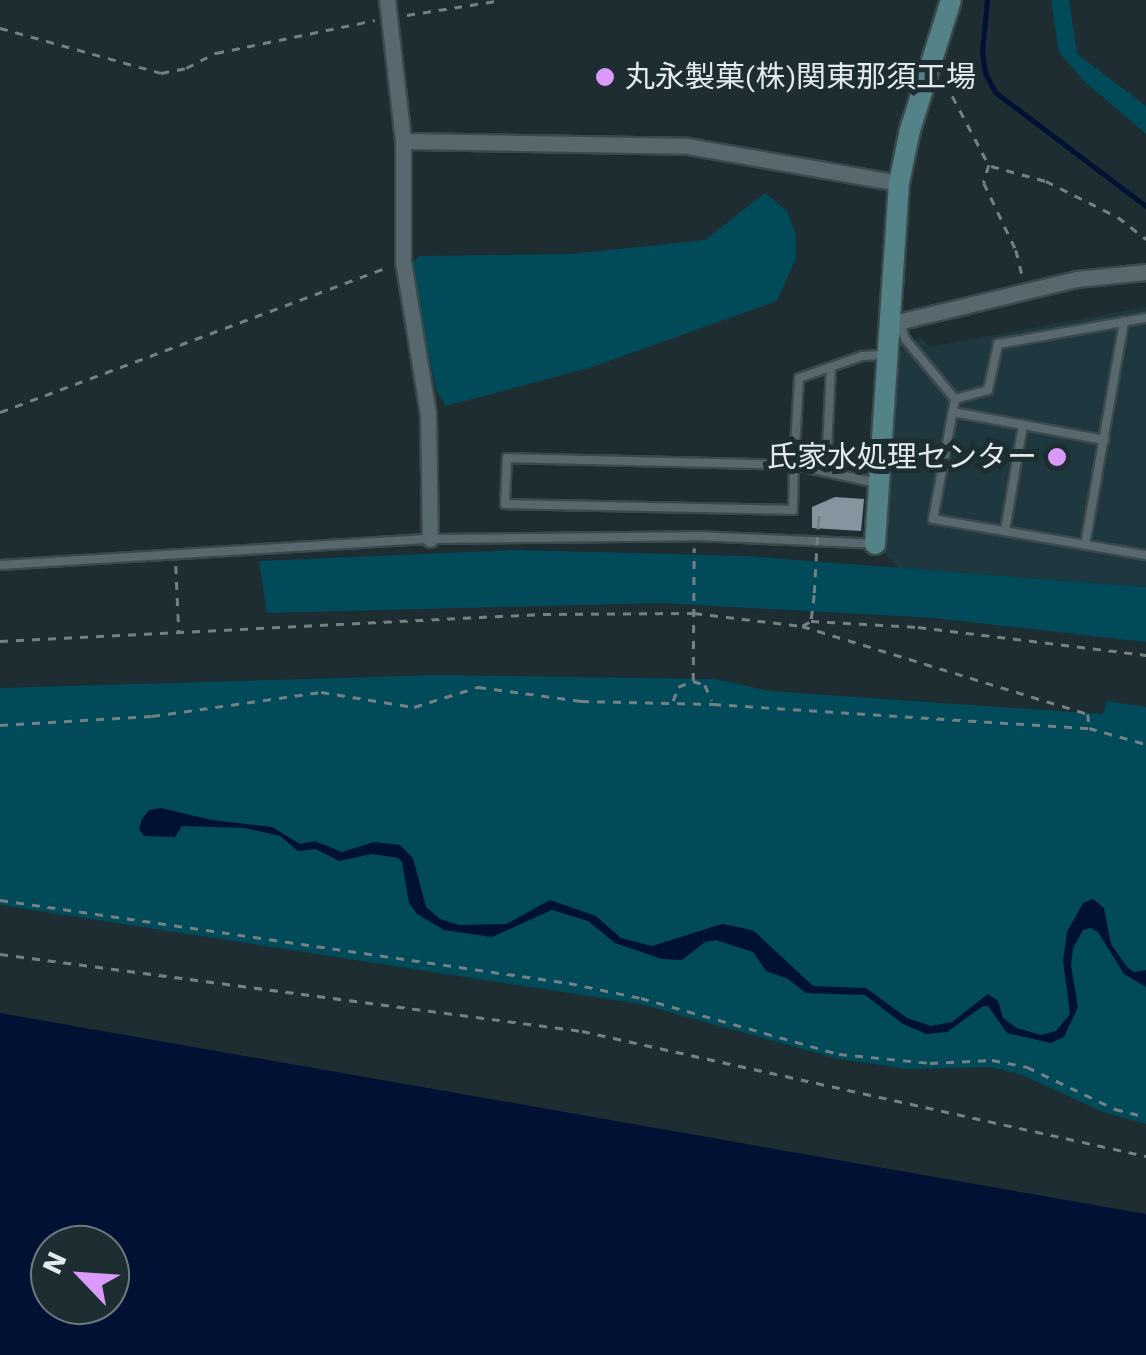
<!DOCTYPE html>
<meta charset="utf-8">
<style>
body{margin:0}
#map{position:relative;width:1146px;height:1355px;overflow:hidden;background:#1e2d32;font-family:"Work Sans","Noto Sans JP",sans-serif}
div>[style]{position:absolute}
[style*='--x']{left:calc(var(--x)*1px);top:calc(var(--y)*1px);width:calc(var(--w)*1px);rotate:calc(var(--a)*1deg)}
.built>*{inset:0;background:#1f373e}
.green>*{inset:0;background:#004a59}
.water>*{inset:0;background:#001134}
.stream>*{height:5px;margin:-2.5px;padding:0 2.5px;transform-origin:2.5px;border-radius:2.5px;background:#001134}
.building>*{inset:0;background:#85949e}
.path>*{height:2.5px;margin-top:-1.25px;transform-origin:0;background:repeating-linear-gradient(90deg,#748084 0 8px,transparent 0 16px)}
.roads{filter:drop-shadow(2px 0 #3b494d) drop-shadow(-2px 0 #3b494d) drop-shadow(0 2px #3b494d) drop-shadow(0 -2px #3b494d)}
.lane>*{height:8px;margin:-4px;padding:0 4px;transform-origin:4px;border-radius:4px;background:#57696e}
.street>*{height:15px;margin:-7.5px;padding:0 7.5px;transform-origin:7.5px;border-radius:7.5px;background:#57696e}
.secondary>*{height:20px;margin:-10px;padding:0 10px;transform-origin:10px;border-radius:10px;background:#538287}
.path-bridge>*{height:2.5px;margin-top:-1.25px;transform-origin:0;background:repeating-linear-gradient(90deg,#748084 0 8px,transparent 0 16px)}
.dots>*{width:28px;height:28px;translate:-50% -50%;box-sizing:border-box;border:5px solid #1e2d32;border-radius:50%}
span{translate:-50% -50%;white-space:nowrap;text-align:center;line-height:1.15;-webkit-text-stroke:10px #1e2d32;paint-order:stroke}
.poi-label{font-size:30px;color:#e1ebee}
.left{translate:0 -50%;text-align:left}
.right{translate:-100% -50%;text-align:right}
.north{position:absolute;left:30px;top:1225px;width:100px;height:100px;box-sizing:border-box;background:#1e2d32;border:2px solid #6c797d;border-radius:50%;rotate:295deg;font-size:28px;font-weight:700;line-height:40px;text-align:center;color:#e1ebee}
.north::after{content:'';display:block;margin:auto;width:35px;height:45px;background:#da9af7;clip-path:polygon(50% 0,100% 100%,50% 72%,0 100%)}
</style>
<div id="map">
<div class="built">
<i style="clip-path:polygon(1146px 307px,1146px 587px,899px 568px,882px 551px,900px 350px,920px 337px,929px 347px)"></i>
</div>
<div class="green">
<i style="clip-path:polygon(1051px 0,1069px 0,1077px 54px,1146px 106px,1146px 134px,1084px 81px,1059px 52px)"></i>
<i style="clip-path:polygon(765px 193px,787px 211px,796px 235px,796px 258px,777px 301px,592px 367px,446px 406px,436px 390px,411px 263px,420px 256px,571px 254px,705px 240px)"></i>
<i style="clip-path:polygon(516px 550px,746px 556px,1146px 587px,1146px 642px,935px 618px,661px 603px,267px 613px,259px 561px)"></i>
<i style="clip-path:polygon(438px 675px,715px 679px,770px 691px,1103px 714px,1107px 701px,1146px 707px,1146px 1124px,1103px 1112px,1022px 1075px,991px 1067px,907px 1069px,835px 1058px,640px 1004px,0 905px,0 688px)"></i>
</div>
<div class="water">
<i style="clip-path:polygon(161px 808px,212px 820px,272px 827px,300px 844px,315px 841px,342px 852px,374px 842px,400px 845px,413px 858px,426px 907px,440px 919px,459px 925px,506px 924px,550px 900px,596px 916px,621px 938px,652px 946px,722px 924px,743px 928px,754px 931px,813px 986px,866px 988px,907px 1018px,931px 1026px,952px 1022px,988px 994px,998px 1001px,1003px 1018px,1017px 1028px,1041px 1035px,1056px 1031px,1070px 1014px,1063px 961px,1067px 932px,1083px 903px,1093px 899px,1104px 908px,1111px 944px,1127px 967px,1134px 972px,1146px 970px,1146px 987px,1124px 974px,1098px 932px,1091px 928px,1083px 930px,1073px 948px,1071px 965px,1078px 1007px,1064px 1037px,1051px 1043px,1007px 1033px,988px 1006px,983px 1006px,947px 1032px,926px 1034px,903px 1024px,865px 995px,806px 993px,788px 979px,766px 971px,753px 952px,716px 940px,705px 942px,682px 960px,662px 959px,615px 943px,588px 921px,552px 910px,492px 937px,444px 930px,417px 914px,409px 903px,402px 862px,398px 858px,372px 854px,339px 861px,316px 849px,298px 851px,280px 836px,245px 828px,182px 826px,175px 837px,144px 836px,139px 829px,142px 819px,149px 810px)"></i>
<i style="clip-path:polygon(evenodd,0 1013px,1146px 1214px,1146px 1355px,0 1355px,0 1013px,50px 1245px,110px 1245px,110px 1305px,50px 1305px,50px 1245px)"></i>
</div>
<div class="stream">
<i style="--x:987;--y:0;--w:53;--a:95.4"></i>
<i style="--x:982;--y:53;--w:20;--a:81"></i>
<i style="--x:985;--y:73;--w:21;--a:62"></i>
<i style="--x:995;--y:92;--w:189;--a:37.1"></i>
</div>
<div class="building">
<i style="clip-path:polygon(835px 497px,864px 499px,861px 531px,812px 528px,812px 507px)"></i>
</div>
<div class="path">
<i style="--x:407;--y:15;--w:96;--a:-9"></i>
<i style="--x:0;--y:28;--w:167;--a:15.6"></i>
<i style="--x:161;--y:73;--w:25;--a:-11"></i>
<i style="--x:186;--y:68;--w:34;--a:-27"></i>
<i style="--x:216;--y:53;--w:162;--a:-11.7"></i>
<i style="--x:945;--y:82;--w:94;--a:62.1"></i>
<i style="--x:989;--y:165;--w:19;--a:106"></i>
<i style="--x:984;--y:183;--w:74;--a:64.5"></i>
<i style="--x:1016;--y:250;--w:25;--a:76"></i>
<i style="--x:991;--y:166;--w:57;--a:15.3"></i>
<i style="--x:1046;--y:181;--w:80;--a:26.6"></i>
<i style="--x:1118;--y:217;--w:36;--a:38"></i>
<i style="--x:0;--y:412;--w:413;--a:-20.5"></i>
<i style="--x:818;--y:524;--w:10;--a:-84"></i>
<i style="--x:176;--y:566;--w:66;--a:87.4"></i>
<i style="--x:811;--y:619;--w:26;--a:-83"></i>
<i style="--x:802;--y:626;--w:299;--a:17.1"></i>
<i style="--x:1088;--y:714;--w:12;--a:85"></i>
<i style="--x:0;--y:641;--w:544;--a:-2.85"></i>
<i style="--x:543;--y:614;--w:151;--a:-0.4"></i>
<i style="--x:694;--y:613;--w:109;--a:6.9"></i>
<i style="--x:802;--y:626;--w:10;--a:-29"></i>
<i style="--x:811;--y:621;--w:107;--a:3.2"></i>
<i style="--x:918;--y:627;--w:230;--a:7"></i>
<i style="--x:693;--y:681;--w:133;--a:-89.6"></i>
<i style="--x:673;--y:701;--w:15;--a:-70"></i>
<i style="--x:678;--y:687;--w:16;--a:-22"></i>
<i style="--x:693;--y:681;--w:13;--a:18"></i>
<i style="--x:705;--y:685;--w:17;--a:66"></i>
<i style="--x:0;--y:725;--w:152;--a:-3.4"></i>
<i style="--x:152;--y:716;--w:171;--a:-8.1"></i>
<i style="--x:321;--y:692;--w:94;--a:9.2"></i>
<i style="--x:414;--y:707;--w:67;--a:-17.4"></i>
<i style="--x:478;--y:687;--w:104;--a:7.7"></i>
<i style="--x:581;--y:701;--w:132;--a:1.3"></i>
<i style="--x:713;--y:704;--w:377;--a:3.7"></i>
<i style="--x:1089;--y:728;--w:59;--a:15.7"></i>
<i style="--x:0;--y:900;--w:575;--a:8.3"></i>
<i style="--x:569;--y:983;--w:74;--a:11.8"></i>
<i style="--x:641;--y:998;--w:206;--a:15.8"></i>
<i style="--x:839;--y:1054;--w:91;--a:5.6"></i>
<i style="--x:930;--y:1063;--w:62;--a:-2.8"></i>
<i style="--x:992;--y:1060;--w:36;--a:11"></i>
<i style="--x:1027;--y:1067;--w:98;--a:25.5"></i>
<i style="--x:1115;--y:1109;--w:32;--a:14"></i>
<i style="--x:0;--y:954;--w:587;--a:7.54"></i>
<i style="--x:582;--y:1031;--w:578;--a:12.5"></i>
</div>
<div class="roads">
<div class="lane">
<i style="--x:899;--y:323;--w:18;--a:68"></i>
<i style="--x:906;--y:340;--w:77;--a:50.3"></i>
<i style="--x:955;--y:399;--w:122;--a:100.4"></i>
<i style="--x:933;--y:519;--w:216;--a:9.6"></i>
<i style="--x:955;--y:399;--w:34;--a:-15"></i>
<i style="--x:988;--y:390;--w:47;--a:-77.7"></i>
<i style="--x:998;--y:344;--w:150;--a:-10"></i>
<i style="--x:953;--y:412;--w:154;--a:10.5"></i>
<i style="--x:826;--y:472;--w:105;--a:-87.3"></i>
<i style="--x:877;--y:483;--w:85;--a:-167.8"></i>
<i style="--x:794;--y:465;--w:45;--a:91.3"></i>
<i style="--x:793;--y:510;--w:288;--a:-178.8"></i>
<i style="--x:505;--y:504;--w:46;--a:-87.5"></i>
<i style="--x:507;--y:458;--w:287;--a:1.4"></i>
<i style="--x:794;--y:465;--w:87;--a:-86.7"></i>
<i style="--x:799;--y:378;--w:67;--a:-19.2"></i>
<i style="--x:862;--y:356;--w:21;--a:-3"></i>
<i style="--x:1005;--y:531;--w:108;--a:-80.4"></i>
<i style="--x:1085;--y:545;--w:227;--a:-80.1"></i>
<i style="--x:0;--y:565;--w:431;--a:-3.5"></i>
<i style="--x:430;--y:539;--w:265;--a:-0.6"></i>
<i style="--x:695;--y:536;--w:180;--a:2.5"></i>
</div>
<div class="street">
<i style="--x:387;--y:0;--w:142;--a:83.5"></i>
<i style="--x:403;--y:141;--w:284;--a:1"></i>
<i style="--x:687;--y:146;--w:215;--a:9.9"></i>
<i style="--x:403;--y:141;--w:120;--a:90"></i>
<i style="--x:403;--y:261;--w:155;--a:80.7"></i>
<i style="--x:428;--y:414;--w:125;--a:89.1"></i>
<i style="--x:889;--y:324;--w:192;--a:-13.5"></i>
<i style="--x:1076;--y:279;--w:70;--a:-5.7"></i>
</div>
<div class="secondary">
<i style="--x:875;--y:544;--w:362;--a:-86.2"></i>
<i style="--x:899;--y:183;--w:54;--a:-78.3"></i>
<i style="--x:910;--y:130;--w:136;--a:-72.5"></i>
</div>
</div>
<div class="path-bridge">
<i style="--x:814;--y:593;--w:69;--a:-86.7"></i>
</div>
<div class="dots">
<i style="left:605px;top:77px;background:#da9af7"></i>
<i style="left:1057px;top:457px;background:#da9af7"></i>
</div>
<div class="poi-label">
<span class="left" style="left:625px;top:77px">丸永製菓(株)関東那須工場</span>
<span class="right" style="left:1037px;top:457px">氏家水処理センター</span>
</div>
<div class="north">N</div>
</div>
